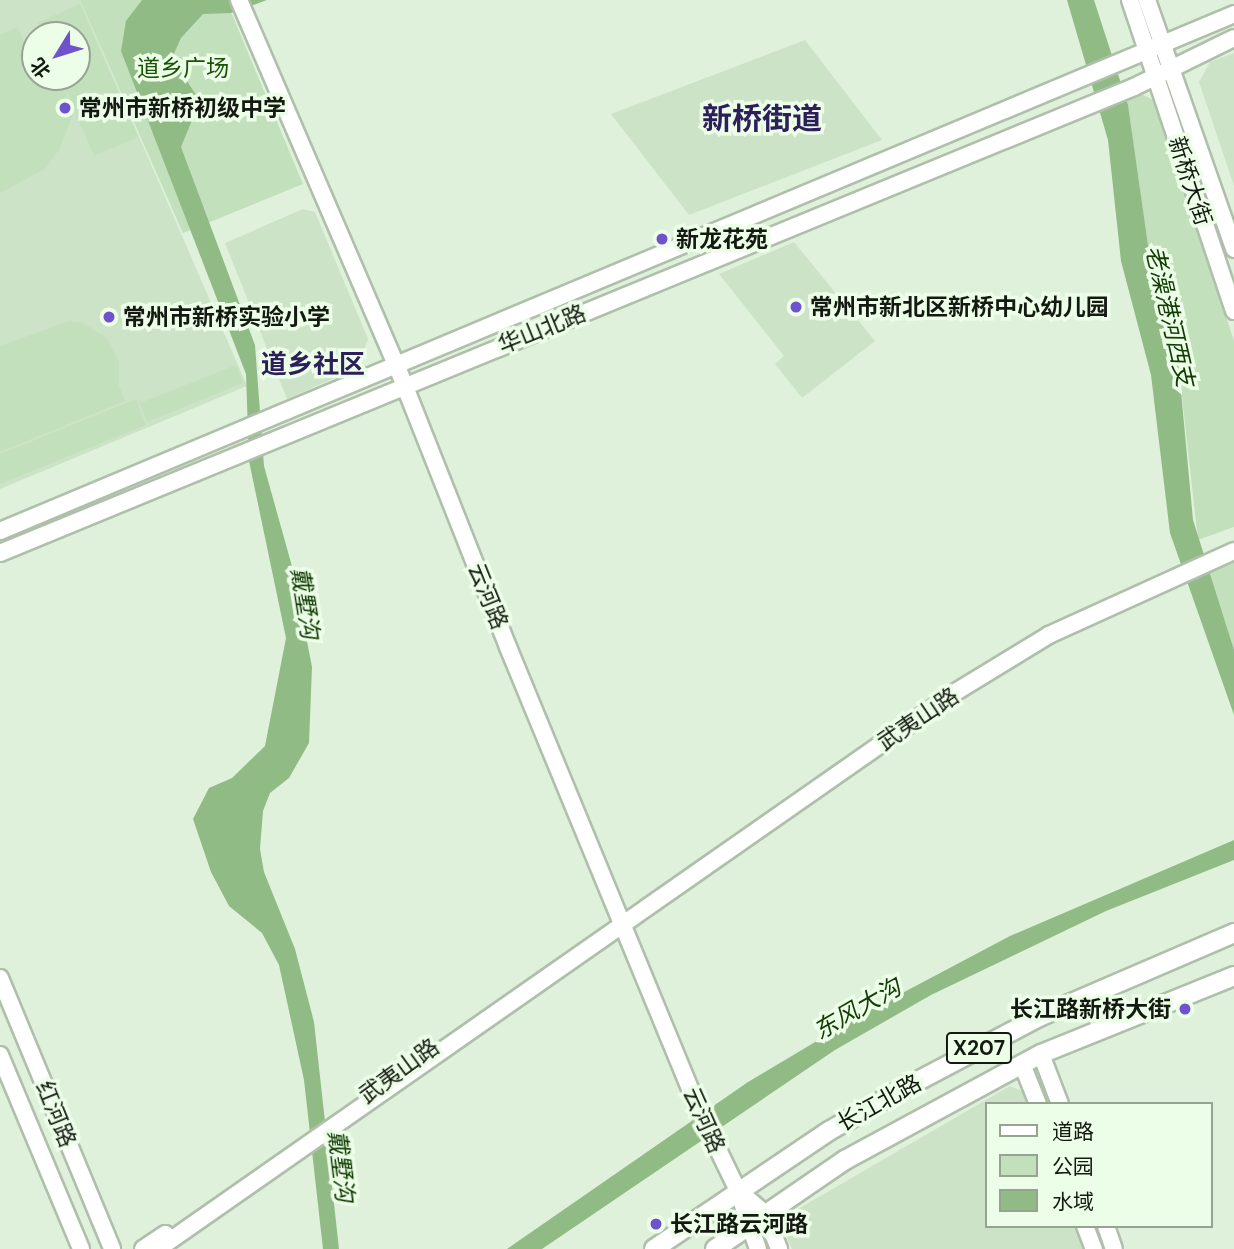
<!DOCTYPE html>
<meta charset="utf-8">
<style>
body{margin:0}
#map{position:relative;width:1234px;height:1249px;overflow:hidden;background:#dff1db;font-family:"DM Sans","Noto Sans SC",sans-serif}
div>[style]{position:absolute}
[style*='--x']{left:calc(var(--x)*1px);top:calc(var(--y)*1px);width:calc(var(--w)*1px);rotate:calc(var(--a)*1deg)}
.built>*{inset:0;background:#cde3c8}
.green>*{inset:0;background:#c2e0bb}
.water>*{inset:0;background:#90bb85}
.roads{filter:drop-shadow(2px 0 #afbfab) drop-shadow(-2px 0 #afbfab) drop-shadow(0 2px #afbfab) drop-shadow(0 -2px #afbfab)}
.secondary>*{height:16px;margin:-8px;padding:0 8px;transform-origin:8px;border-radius:8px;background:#fff}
.primary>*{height:18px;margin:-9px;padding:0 9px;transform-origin:9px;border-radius:9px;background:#fff}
.dots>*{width:19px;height:19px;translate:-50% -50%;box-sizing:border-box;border:4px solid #edfee8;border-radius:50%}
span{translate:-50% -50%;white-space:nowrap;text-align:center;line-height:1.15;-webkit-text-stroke:7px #edfee8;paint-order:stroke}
.shield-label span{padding:2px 5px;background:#edfee8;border:2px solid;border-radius:5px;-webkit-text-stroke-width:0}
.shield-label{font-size:21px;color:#141a12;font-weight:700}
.park-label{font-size:23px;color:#1a5205}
.poi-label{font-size:23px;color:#141a12;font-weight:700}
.left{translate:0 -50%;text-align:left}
.right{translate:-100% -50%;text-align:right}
.street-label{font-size:23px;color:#141a12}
.water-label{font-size:24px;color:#113c03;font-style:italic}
.quarter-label{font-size:26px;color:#2d205a;font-weight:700}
.district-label{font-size:30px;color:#2d205a;font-weight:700}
.legend{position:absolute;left:985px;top:1102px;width:228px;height:126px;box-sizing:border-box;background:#edfee8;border:2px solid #96a392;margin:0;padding:9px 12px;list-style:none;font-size:21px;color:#141a12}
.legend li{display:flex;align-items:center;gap:14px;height:35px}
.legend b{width:35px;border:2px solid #96a392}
.north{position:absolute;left:21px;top:21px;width:70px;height:70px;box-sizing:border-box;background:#edfee8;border:2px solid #96a392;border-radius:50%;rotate:232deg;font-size:19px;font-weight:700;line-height:28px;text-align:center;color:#141a12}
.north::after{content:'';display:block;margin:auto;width:24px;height:32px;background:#6f53cd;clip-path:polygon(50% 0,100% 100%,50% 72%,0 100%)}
</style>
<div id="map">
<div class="built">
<i style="clip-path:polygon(evenodd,0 0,80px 0,247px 386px,0 489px,0 0,35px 35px,77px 35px,77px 77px,35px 77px,35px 35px)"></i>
<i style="clip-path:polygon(805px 40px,882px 140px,689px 215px,611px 114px)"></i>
<i style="clip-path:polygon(1234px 53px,1234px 186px,1199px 82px,1210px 62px)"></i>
<i style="clip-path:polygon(303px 209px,315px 212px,368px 339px,357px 368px,287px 399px,225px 243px)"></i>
<i style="clip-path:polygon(794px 242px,875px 341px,802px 398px,775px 364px,784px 356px,719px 274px)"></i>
<i style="clip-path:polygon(1010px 1086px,1022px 1091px,1027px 1104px,987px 1104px,987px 1226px,1078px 1226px,1088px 1249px,792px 1249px,787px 1238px,798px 1209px)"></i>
</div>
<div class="green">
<i style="clip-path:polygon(80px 0,226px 0,303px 184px,183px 233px)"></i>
<i style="clip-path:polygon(80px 4px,138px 137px,94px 156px,65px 88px,72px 117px,59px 150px,45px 169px,0 193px,0 35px,18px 27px,24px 41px,35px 48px,35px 77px,77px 77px,77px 35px,42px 35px,37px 23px)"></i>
<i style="clip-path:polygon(1143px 95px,1155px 101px,1234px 341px,1234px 527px,1198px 540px,1179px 370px,1154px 287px,1127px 100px)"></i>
<i style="clip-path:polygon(69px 321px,83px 323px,107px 338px,119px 362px,119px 386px,125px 401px,0 452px,0 346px)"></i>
<i style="clip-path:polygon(236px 365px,243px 383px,147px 422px,140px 403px)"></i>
<i style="clip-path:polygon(136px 399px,146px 425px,0 484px,0 454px)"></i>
<i style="clip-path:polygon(1234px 562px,1234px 650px,1207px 573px)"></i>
</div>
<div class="water">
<i style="clip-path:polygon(142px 0,267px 0,231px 13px,203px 14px,181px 38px,172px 58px,200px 101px,181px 147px,255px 345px,264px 466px,293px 570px,312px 667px,309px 743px,289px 778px,270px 793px,263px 811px,260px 849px,264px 872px,295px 949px,314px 1022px,339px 1249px,323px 1249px,304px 1080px,279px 965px,262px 933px,229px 906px,211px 872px,193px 819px,209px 788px,232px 778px,265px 746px,286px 638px,249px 461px,246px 374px,121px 51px,126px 21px)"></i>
<i style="clip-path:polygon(1067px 0,1094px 0,1128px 105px,1154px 287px,1179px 370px,1193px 520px,1234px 650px,1234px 715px,1170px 533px,1151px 375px,1121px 261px,1108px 140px)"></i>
<i style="clip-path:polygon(1234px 840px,1234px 860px,1106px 911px,931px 995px,835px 1050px,542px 1249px,507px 1249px,748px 1082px,857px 1017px,1010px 936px)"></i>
</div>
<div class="roads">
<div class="secondary">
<i style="--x:239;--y:0;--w:396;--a:66.7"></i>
<i style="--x:396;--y:364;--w:304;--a:68.4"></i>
<i style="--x:508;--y:647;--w:496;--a:67.6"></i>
<i style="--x:697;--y:1106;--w:94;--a:64.2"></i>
<i style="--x:738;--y:1191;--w:61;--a:71"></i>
<i style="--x:1130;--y:0;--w:328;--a:71.5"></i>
<i style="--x:1147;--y:0;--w:264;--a:70.7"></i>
<i style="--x:0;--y:531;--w:1338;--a:-22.73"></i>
<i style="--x:0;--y:553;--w:1226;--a:-22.34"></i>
<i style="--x:1134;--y:87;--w:111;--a:-26.1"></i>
<i style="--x:0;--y:978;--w:293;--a:67.5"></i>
<i style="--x:1041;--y:1054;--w:53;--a:69.2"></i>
<i style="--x:0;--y:1055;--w:210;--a:67.3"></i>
<i style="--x:1022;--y:1064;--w:43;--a:68.2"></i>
<i style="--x:740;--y:1192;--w:33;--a:41"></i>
<i style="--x:765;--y:1214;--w:38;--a:68"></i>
<i style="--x:1085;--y:1226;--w:25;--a:69"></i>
<i style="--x:1106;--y:1226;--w:24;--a:71"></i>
<i style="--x:143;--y:1249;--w:27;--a:-34"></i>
<i style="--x:158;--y:1249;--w:971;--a:-34.93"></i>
<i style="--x:954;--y:693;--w:111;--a:-31.4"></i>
<i style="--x:1049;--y:635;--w:203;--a:-24.4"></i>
</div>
<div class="primary">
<i style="--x:654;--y:1249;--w:211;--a:-34"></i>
<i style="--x:829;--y:1131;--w:78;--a:-29.8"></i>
<i style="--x:897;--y:1092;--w:161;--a:-27.8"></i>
<i style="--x:1039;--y:1017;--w:212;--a:-23.3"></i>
<i style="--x:715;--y:1249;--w:158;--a:-34.4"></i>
<i style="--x:845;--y:1160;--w:223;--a:-28.4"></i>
<i style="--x:1041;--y:1054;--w:208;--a:-22"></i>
</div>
</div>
<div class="dots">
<i style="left:65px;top:108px;background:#6f53cd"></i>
<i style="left:662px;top:239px;background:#6f53cd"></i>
<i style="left:796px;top:307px;background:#6f53cd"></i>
<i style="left:109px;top:317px;background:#6f53cd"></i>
<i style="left:1185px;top:1009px;background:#6f53cd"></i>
<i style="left:656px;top:1224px;background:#6f53cd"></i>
</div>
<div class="shield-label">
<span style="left:979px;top:1048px">X207</span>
</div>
<div class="park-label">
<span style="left:183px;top:68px">道乡广场</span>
</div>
<div class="poi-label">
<span class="left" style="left:79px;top:108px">常州市新桥初级中学</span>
<span class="left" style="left:676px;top:239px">新龙花苑</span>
<span class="left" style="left:810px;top:307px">常州市新北区新桥中心幼儿园</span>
<span class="left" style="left:123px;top:317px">常州市新桥实验小学</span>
<span class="right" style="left:1171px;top:1009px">长江路新桥大街</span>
<span class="left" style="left:670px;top:1224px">长江路云河路</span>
</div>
<div class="street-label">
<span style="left:1190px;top:181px;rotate:72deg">新桥大街</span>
<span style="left:542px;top:329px;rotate:-22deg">华山北路</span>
<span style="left:488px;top:596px;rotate:68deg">云河路</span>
<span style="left:918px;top:719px;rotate:-34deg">武夷山路</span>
<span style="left:399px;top:1071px;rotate:-36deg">武夷山路</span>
<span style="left:879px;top:1103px;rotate:-29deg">长江北路</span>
<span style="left:56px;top:1114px;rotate:68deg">红河路</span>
<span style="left:704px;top:1120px;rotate:66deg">云河路</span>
</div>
<div class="water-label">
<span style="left:1170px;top:316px;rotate:77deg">老澡港河西支</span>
<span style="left:305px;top:603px;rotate:81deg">戴墅沟</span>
<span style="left:857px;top:1009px;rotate:-30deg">东风大沟</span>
<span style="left:341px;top:1166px;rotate:83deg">戴墅沟</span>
</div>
<div class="quarter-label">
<span style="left:313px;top:365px">道乡社区</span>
</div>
<div class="district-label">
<span style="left:762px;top:119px">新桥街道</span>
</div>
<ul class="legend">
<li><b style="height:9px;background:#fff"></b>道路</li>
<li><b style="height:19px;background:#c2e0bb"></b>公园</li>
<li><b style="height:19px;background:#90bb85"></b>水域</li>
</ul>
<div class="north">北</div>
</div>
